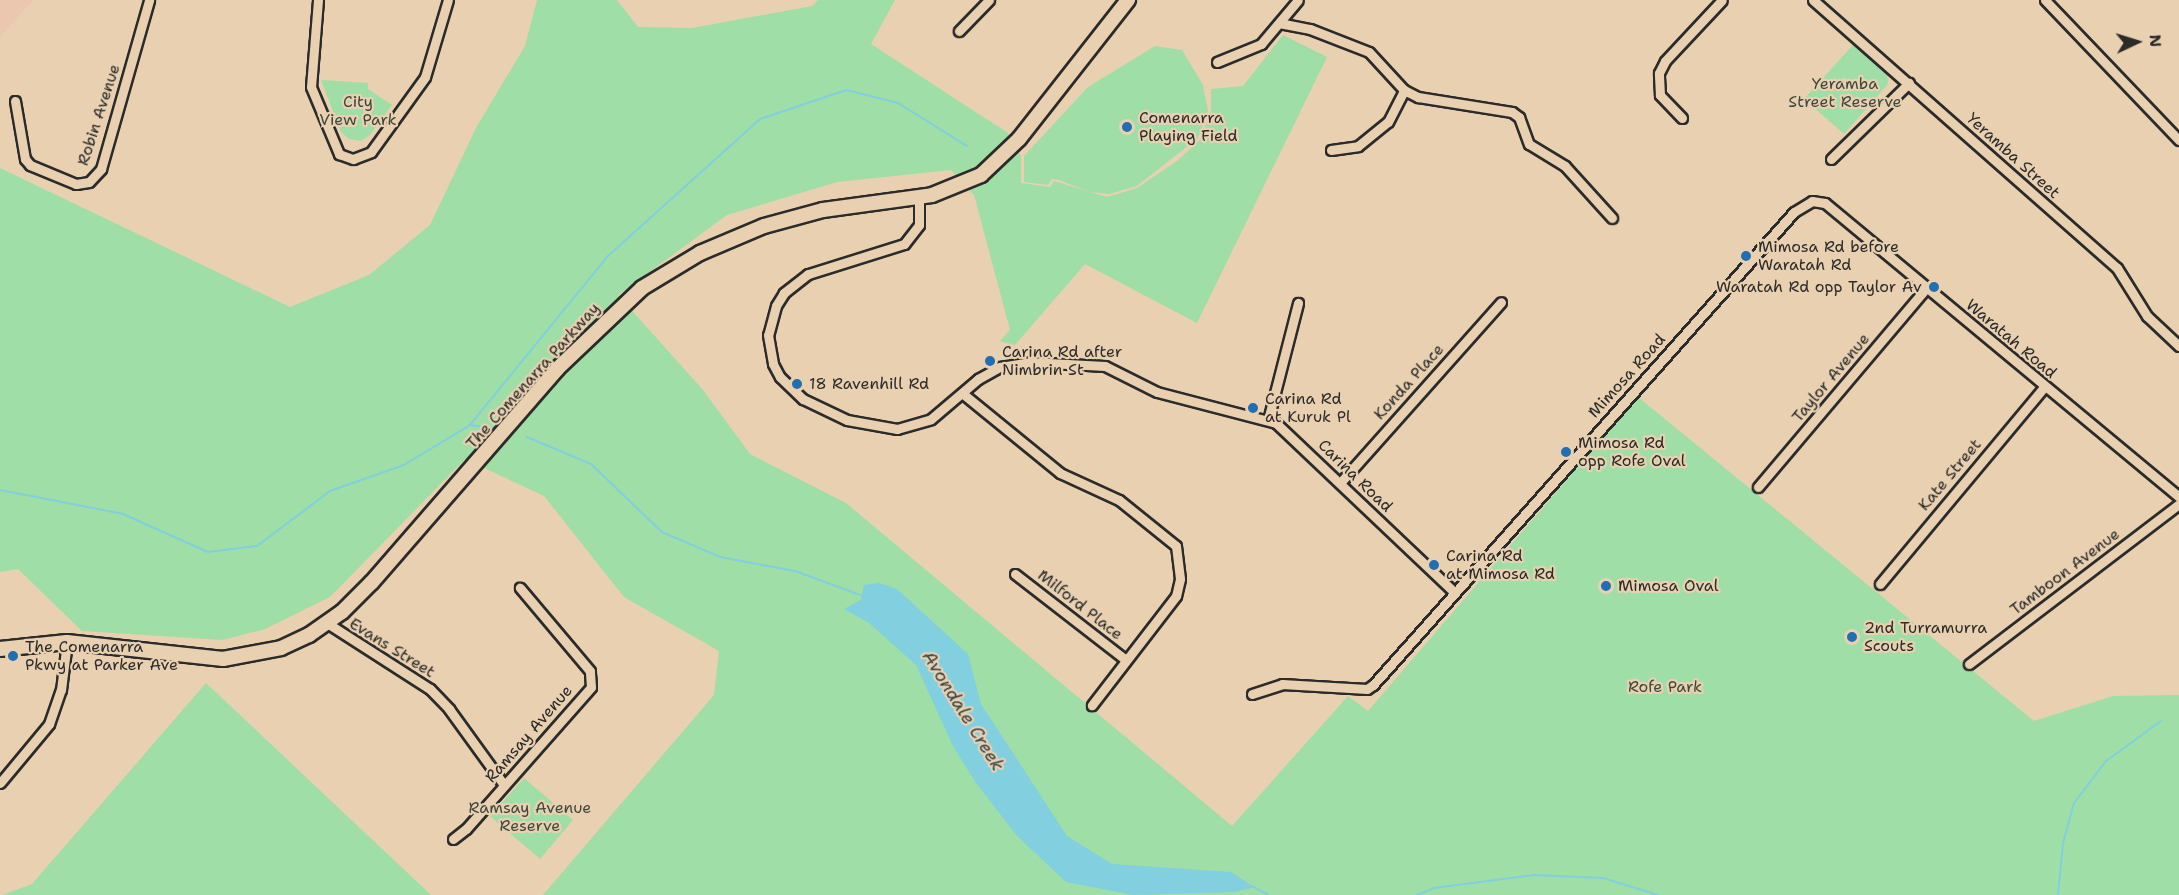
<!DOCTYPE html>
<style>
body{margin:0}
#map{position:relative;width:2179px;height:895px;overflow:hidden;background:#e9d0b1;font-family:"Shantell Sans",sans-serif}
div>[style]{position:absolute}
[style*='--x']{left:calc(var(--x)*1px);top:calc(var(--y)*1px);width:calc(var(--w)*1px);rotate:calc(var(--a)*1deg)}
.built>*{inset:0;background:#eac7ae}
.green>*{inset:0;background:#9fdea6}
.water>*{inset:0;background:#81cfdf}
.stream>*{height:2px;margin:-1px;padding:0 1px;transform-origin:1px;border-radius:1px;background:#81cfdf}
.roads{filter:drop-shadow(2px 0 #2b2b2b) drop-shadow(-2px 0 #2b2b2b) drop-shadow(0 2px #2b2b2b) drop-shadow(0 -2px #2b2b2b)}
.minor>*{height:9px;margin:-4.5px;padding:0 4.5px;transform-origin:4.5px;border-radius:4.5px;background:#e9d0b1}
.secondary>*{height:14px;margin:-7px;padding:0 7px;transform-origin:7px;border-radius:7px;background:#e9d0b1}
.dots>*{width:16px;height:16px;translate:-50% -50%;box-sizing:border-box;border:3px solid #e9d0b1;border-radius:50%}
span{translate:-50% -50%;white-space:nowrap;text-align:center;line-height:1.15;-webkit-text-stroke:4.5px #e9d0b1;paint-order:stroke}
.park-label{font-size:16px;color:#3c463d}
.street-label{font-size:16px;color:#2b2b2b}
.poi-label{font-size:16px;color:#2b2b2b}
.left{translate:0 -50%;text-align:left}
.right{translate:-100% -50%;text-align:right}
.water-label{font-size:18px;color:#384446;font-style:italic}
.north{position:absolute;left:2107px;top:12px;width:60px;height:60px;-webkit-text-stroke:4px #e9d0b1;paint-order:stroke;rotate:86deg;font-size:16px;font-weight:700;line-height:24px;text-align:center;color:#2b2b2b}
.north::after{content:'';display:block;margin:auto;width:21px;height:27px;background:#2b2b2b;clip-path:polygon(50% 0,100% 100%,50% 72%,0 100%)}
</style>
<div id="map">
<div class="built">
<i style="clip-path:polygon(0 0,33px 0,0 37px)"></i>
</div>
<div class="green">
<i style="clip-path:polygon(537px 0,617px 0,638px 27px,692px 28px,812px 6px,818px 0,895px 0,871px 44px,1008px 133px,1021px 156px,1021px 183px,1050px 187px,1054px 181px,1107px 197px,1137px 188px,1177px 161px,1200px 140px,1211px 111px,1211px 89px,1243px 86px,1283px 35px,1327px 57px,1197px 323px,1085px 264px,1015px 345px,1000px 341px,1010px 330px,974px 195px,951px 170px,837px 182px,727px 215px,618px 295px,703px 390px,750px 454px,846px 503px,1232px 826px,1348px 696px,1368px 711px,1638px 397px,2034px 721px,2113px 696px,2179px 695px,2179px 895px,543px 895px,714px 695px,719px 651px,624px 597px,544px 496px,465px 459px,330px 597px,265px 629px,223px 640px,82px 631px,18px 569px,0 572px,0 168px,290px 307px,369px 275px,430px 225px,476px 128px,525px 46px)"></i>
<i style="clip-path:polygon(1853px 45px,1887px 73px,1888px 84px,1844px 134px,1804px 99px)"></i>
<i style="clip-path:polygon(1155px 46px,1182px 50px,1203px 85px,1208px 111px,1198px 138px,1137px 186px,1109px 194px,1090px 192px,1059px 180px,1052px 179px,1048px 185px,1024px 182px,1024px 156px,1088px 87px)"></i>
<i style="clip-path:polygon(321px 80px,368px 83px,368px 89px,392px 105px,370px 135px,361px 141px,349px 139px,341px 132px)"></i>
<i style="clip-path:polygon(206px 683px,431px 895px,2px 895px,32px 884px)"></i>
<i style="clip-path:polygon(524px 778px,573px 820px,540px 859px,490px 816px)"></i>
</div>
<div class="water">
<i style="clip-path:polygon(879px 583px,897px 589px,968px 654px,981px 704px,1067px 836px,1112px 864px,1231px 872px,1254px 887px,1235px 892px,1133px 895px,1066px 882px,1017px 836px,976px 783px,953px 746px,916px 665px,869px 623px,844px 609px,861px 600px,864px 585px)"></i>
</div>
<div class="stream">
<i style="--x:470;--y:425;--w:218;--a:-50.8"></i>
<i style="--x:608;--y:256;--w:205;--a:-42"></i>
<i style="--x:760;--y:119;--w:91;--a:-18.6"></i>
<i style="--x:846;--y:90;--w:54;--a:14"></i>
<i style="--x:898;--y:103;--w:81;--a:31.9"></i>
<i style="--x:527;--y:437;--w:69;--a:22.9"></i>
<i style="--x:591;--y:464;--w:98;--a:43.8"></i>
<i style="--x:662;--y:532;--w:63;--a:23.3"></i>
<i style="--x:720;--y:557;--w:76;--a:10.6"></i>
<i style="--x:795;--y:571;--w:72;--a:20.2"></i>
<i style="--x:0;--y:490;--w:125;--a:11"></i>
<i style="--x:123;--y:514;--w:93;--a:24.1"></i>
<i style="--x:208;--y:552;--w:49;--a:-7"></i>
<i style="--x:257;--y:546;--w:91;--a:-37"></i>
<i style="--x:330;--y:491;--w:78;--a:-19.4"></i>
<i style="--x:404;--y:465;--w:77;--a:-31.2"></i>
<i style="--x:470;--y:425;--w:28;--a:8"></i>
<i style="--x:1252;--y:886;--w:18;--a:29"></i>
<i style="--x:1417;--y:895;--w:18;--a:-22"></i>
<i style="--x:1434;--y:888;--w:101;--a:-7.4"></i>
<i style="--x:1534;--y:875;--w:69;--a:2.5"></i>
<i style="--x:1603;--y:878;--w:58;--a:17.2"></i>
<i style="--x:2058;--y:895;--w:52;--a:-84.5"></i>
<i style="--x:2063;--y:843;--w:41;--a:-74.6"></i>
<i style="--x:2074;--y:803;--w:53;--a:-52.7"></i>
<i style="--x:2106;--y:761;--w:68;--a:-36"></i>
</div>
<div class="roads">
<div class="minor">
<i style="--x:318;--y:0;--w:87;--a:94.6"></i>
<i style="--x:311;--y:87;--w:73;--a:67.3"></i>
<i style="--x:339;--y:154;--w:15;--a:20"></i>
<i style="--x:353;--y:159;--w:19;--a:-21"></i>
<i style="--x:371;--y:152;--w:92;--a:-54.2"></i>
<i style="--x:425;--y:77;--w:80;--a:-73.4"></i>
<i style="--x:1813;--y:0;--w:405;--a:41.4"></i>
<i style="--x:2117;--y:268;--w:57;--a:58"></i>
<i style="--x:2147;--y:316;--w:44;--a:43.2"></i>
<i style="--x:2045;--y:0;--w:194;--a:46.3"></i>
<i style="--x:1279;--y:23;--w:32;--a:11"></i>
<i style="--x:1310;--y:29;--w:63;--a:21.3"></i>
<i style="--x:1369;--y:52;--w:52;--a:47.4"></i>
<i style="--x:1404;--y:90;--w:16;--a:27"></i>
<i style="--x:1418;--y:97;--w:95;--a:9.1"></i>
<i style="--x:1512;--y:112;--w:9;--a:36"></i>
<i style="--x:1519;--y:117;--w:29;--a:70"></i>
<i style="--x:1529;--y:144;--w:42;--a:31.4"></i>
<i style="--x:1565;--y:166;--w:70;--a:47.9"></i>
<i style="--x:959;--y:31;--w:43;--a:-45.9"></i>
<i style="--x:1217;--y:62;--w:48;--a:-22.2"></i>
<i style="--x:1261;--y:44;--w:57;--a:-49.9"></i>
<i style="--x:15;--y:101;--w:59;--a:80.2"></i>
<i style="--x:25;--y:159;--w:8;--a:50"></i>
<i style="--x:30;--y:165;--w:50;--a:22.4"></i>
<i style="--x:76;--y:184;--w:13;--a:-9"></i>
<i style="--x:89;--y:182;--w:18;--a:-47"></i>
<i style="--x:101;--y:169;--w:176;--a:-74.1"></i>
<i style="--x:1682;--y:118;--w:32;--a:-134"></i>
<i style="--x:1660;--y:95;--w:22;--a:-93"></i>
<i style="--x:1659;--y:73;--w:13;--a:-63"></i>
<i style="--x:1665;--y:61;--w:83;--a:-46.9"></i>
<i style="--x:1331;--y:150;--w:27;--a:-8"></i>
<i style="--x:1358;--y:146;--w:38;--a:-39"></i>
<i style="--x:1388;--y:122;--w:36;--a:-63"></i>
<i style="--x:1831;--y:159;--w:109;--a:-44.3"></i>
<i style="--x:919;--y:197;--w:28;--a:90"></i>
<i style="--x:919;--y:225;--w:24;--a:128"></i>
<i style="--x:904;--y:244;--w:101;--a:162.6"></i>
<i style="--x:808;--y:274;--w:31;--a:142"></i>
<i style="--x:784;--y:293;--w:15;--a:122"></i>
<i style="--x:776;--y:306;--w:30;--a:105"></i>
<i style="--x:768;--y:335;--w:29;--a:80"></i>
<i style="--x:773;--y:364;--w:15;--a:62"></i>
<i style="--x:780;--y:377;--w:32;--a:44"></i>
<i style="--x:803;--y:399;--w:49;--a:25.5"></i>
<i style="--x:847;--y:420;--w:51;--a:10.2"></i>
<i style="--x:897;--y:429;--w:35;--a:-16"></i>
<i style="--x:931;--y:419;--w:62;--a:-40.4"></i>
<i style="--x:978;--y:379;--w:25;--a:-29"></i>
<i style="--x:1000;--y:367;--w:30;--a:-9"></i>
<i style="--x:1030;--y:362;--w:75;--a:3.1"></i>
<i style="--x:1105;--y:366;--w:58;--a:26.6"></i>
<i style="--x:1157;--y:392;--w:123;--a:14.6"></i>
<i style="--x:1276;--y:423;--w:245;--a:43.5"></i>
<i style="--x:962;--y:393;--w:127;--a:39.2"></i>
<i style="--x:1060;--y:473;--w:65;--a:24.6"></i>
<i style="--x:1119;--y:500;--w:73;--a:38.9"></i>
<i style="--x:1176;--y:546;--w:33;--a:83"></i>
<i style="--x:1180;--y:579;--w:17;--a:103"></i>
<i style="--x:1176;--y:596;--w:138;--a:127.6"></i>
<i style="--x:1268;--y:420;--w:121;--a:-75.6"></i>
<i style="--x:1340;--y:483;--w:242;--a:-48.3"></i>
<i style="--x:1758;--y:487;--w:260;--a:-49.8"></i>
<i style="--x:1015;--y:574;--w:140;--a:37.8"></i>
<i style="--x:1880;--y:584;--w:256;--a:-50.2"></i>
<i style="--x:327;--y:623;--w:122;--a:32.7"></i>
<i style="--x:430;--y:689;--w:28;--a:46"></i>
<i style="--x:449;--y:709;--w:94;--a:54.1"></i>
<i style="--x:1969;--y:664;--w:264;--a:-37.3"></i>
<i style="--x:1252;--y:694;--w:32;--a:-18"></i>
<i style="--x:1282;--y:684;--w:85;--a:3.4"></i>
<i style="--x:1367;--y:689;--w:7;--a:-34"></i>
<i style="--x:1373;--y:685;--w:633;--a:-48.33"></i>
<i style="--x:1794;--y:212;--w:21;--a:-31"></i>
<i style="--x:1812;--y:201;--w:13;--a:9"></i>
<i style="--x:1825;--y:203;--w:460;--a:39.7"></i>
<i style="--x:0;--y:783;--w:77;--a:-50.3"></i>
<i style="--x:49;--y:724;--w:36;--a:-71"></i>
<i style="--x:61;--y:690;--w:48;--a:-82.9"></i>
<i style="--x:453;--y:839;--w:16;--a:-38"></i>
<i style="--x:466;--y:829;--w:189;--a:-48.6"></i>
<i style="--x:591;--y:687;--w:16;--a:-94"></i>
<i style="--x:590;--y:671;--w:109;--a:-130.1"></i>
</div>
<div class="secondary">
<i style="--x:0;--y:649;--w:67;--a:-6"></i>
<i style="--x:67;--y:642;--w:157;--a:6.2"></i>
<i style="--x:223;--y:659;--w:59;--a:-10.7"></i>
<i style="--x:281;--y:648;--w:31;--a:-25"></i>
<i style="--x:309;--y:635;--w:40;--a:-34.9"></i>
<i style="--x:342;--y:612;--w:42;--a:-45"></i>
<i style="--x:372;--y:582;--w:282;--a:-49"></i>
<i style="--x:557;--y:369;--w:117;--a:-43.6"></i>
<i style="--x:642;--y:288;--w:68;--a:-31.1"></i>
<i style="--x:700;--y:253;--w:69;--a:-22.9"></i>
<i style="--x:764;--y:226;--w:61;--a:-15.2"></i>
<i style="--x:823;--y:210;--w:110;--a:-7.8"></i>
<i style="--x:932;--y:195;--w:53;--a:-22.2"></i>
<i style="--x:981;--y:175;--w:52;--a:-43.5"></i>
<i style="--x:1019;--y:139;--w:177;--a:-51.9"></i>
</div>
</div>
<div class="dots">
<i style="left:1127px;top:127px;background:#1f6fb2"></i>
<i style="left:1746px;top:256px;background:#1f6fb2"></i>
<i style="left:1934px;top:287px;background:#1f6fb2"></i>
<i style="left:990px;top:361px;background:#1f6fb2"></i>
<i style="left:797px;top:384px;background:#1f6fb2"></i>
<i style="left:1253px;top:408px;background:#1f6fb2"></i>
<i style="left:1566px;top:452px;background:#1f6fb2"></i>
<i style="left:1434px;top:565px;background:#1f6fb2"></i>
<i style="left:1606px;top:586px;background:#1f6fb2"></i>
<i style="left:1852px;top:637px;background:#1f6fb2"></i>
<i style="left:13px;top:656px;background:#1f6fb2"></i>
</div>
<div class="park-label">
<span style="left:1845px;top:93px">Yeramba<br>Street Reserve</span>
<span style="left:358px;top:111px">City<br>View Park</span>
<span style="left:1665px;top:687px">Rofe Park</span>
<span style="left:530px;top:817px">Ramsay Avenue<br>Reserve</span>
</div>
<div class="street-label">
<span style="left:99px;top:115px;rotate:-72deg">Robin Avenue</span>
<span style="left:2013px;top:156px;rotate:42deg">Yeramba Street</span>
<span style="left:2011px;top:339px;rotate:40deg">Waratah Road</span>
<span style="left:533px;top:376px;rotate:-48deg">The Comenarra Parkway</span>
<span style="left:1627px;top:376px;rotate:-48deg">Mimosa Road</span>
<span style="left:1831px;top:378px;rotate:-50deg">Taylor Avenue</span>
<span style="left:1409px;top:382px;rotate:-48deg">Konda Place</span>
<span style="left:1950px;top:475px;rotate:-50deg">Kate Street</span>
<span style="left:1355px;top:476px;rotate:44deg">Carina Road</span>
<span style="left:2065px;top:572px;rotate:-37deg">Tamboon Avenue</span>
<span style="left:1080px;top:605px;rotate:38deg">Milford Place</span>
<span style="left:392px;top:648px;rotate:32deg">Evans Street</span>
<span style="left:529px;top:734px;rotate:-49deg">Ramsay Avenue</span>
</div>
<div class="poi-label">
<span class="left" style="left:1139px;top:127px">Comenarra<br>Playing Field</span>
<span class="left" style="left:1758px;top:256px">Mimosa Rd before<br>Waratah Rd</span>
<span class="right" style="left:1922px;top:287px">Waratah Rd opp Taylor Av</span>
<span class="left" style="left:1002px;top:361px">Carina Rd after<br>Nimbrin St</span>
<span class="left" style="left:809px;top:384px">18 Ravenhill Rd</span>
<span class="left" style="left:1265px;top:408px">Carina Rd<br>at Kuruk Pl</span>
<span class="left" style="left:1578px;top:452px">Mimosa Rd<br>opp Rofe Oval</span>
<span class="left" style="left:1446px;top:565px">Carina Rd<br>at Mimosa Rd</span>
<span class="left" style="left:1618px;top:586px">Mimosa Oval</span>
<span class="left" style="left:1864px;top:637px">2nd Turramurra<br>Scouts</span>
<span class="left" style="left:25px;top:656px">The Comenarra<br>Pkwy at Parker Ave</span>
</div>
<div class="water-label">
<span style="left:963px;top:711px;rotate:58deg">Avondale Creek</span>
</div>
<div class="north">N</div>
</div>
